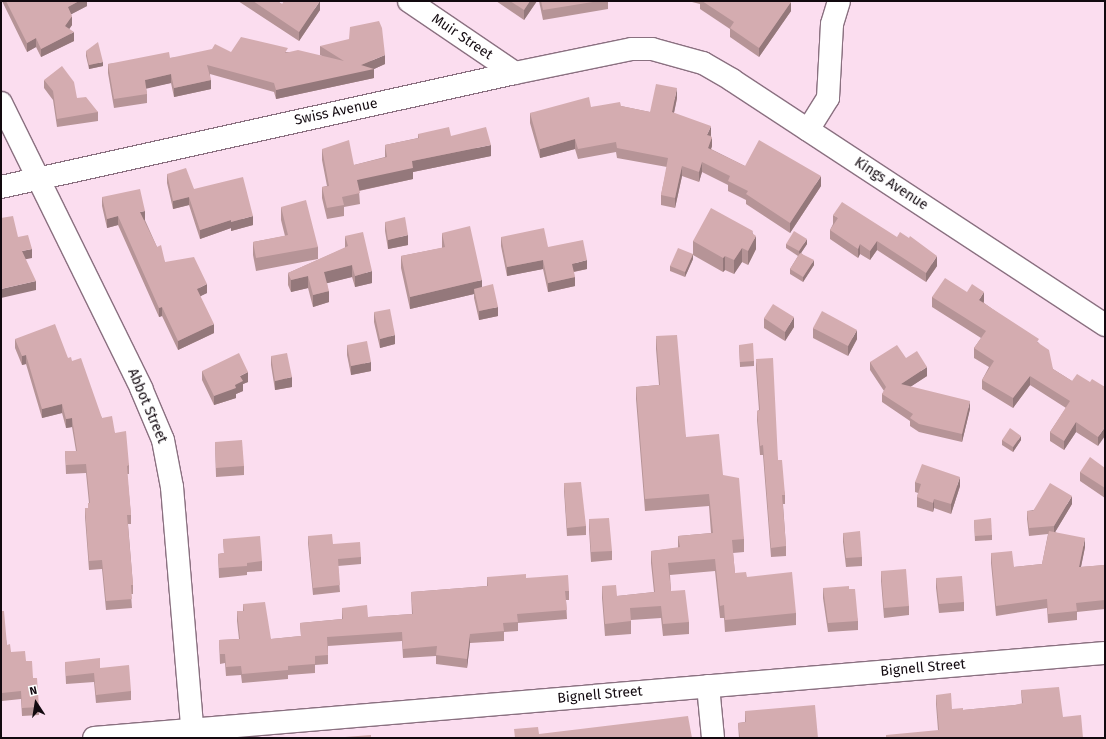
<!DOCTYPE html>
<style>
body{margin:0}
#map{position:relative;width:1106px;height:739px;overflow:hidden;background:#fbddef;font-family:"Fira Sans",sans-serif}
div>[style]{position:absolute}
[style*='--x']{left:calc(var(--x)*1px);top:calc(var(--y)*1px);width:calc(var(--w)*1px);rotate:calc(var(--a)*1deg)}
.roads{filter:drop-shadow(1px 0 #8a7080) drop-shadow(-1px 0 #8a7080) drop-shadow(0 1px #8a7080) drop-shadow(0 -1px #8a7080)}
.minor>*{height:22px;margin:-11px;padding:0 11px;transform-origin:11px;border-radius:11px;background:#fff}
.wall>*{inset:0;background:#b69497}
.shaded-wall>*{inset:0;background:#94787b}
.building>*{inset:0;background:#d4acb0}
span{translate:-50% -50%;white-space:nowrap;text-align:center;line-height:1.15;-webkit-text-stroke:3px #fff;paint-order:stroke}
.street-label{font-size:14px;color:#12090f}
.frame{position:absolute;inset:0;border:2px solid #12090f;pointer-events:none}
.north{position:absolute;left:16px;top:683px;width:40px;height:40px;-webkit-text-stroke:3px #fff;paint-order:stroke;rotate:348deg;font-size:11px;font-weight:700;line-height:16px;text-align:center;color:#12090f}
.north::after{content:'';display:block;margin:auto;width:14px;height:18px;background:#12090f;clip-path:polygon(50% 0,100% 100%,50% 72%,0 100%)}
</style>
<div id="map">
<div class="roads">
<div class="minor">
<i style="--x:409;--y:1;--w:128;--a:34.2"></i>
<i style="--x:1;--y:103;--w:318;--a:63.8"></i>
<i style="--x:141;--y:388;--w:56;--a:67.1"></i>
<i style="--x:163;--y:440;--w:48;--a:79.2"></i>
<i style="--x:172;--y:487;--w:252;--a:85.2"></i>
<i style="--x:808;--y:130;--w:38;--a:-58"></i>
<i style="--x:828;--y:98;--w:74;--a:-86.9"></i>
<i style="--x:832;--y:24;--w:24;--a:-73"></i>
<i style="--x:1;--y:187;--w:526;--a:-12.51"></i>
<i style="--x:515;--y:73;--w:119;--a:-11.6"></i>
<i style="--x:632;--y:49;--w:20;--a:0"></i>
<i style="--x:652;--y:49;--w:53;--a:15.4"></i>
<i style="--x:703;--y:63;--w:34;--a:30"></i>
<i style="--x:732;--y:80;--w:446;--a:33.3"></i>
<i style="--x:708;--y:686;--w:52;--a:84.5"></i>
<i style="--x:94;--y:738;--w:1015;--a:-4.81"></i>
</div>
</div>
<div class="wall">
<i style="clip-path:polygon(2px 1px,87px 1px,87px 6px,71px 14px,72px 25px,69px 29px,74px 41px,41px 57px,36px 47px,27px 52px)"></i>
<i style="clip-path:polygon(238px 1px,277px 1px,282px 4px,320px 10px,299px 41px)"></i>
<i style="clip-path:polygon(496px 1px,537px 1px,524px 20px)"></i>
<i style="clip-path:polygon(539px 1px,608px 1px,608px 9px,543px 20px)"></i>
<i style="clip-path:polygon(688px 1px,790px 1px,791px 11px,759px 57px,730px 37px,730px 29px,700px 9px,700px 4px)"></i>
<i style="clip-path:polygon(320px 46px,385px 64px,374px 69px,374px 78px,276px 99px,274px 92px,210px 74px,211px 89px,174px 97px,171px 83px,146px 88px,147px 94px,147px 103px,114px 108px,108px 73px,108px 64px,231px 52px,288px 52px,322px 56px,320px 55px)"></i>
<i style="clip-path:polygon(86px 51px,103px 66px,89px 69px,86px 56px)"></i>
<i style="clip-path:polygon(44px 80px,77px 98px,98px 112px,98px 121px,57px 127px,53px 100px,44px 88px)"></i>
<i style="clip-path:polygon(677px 98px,674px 113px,711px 136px,712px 146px,711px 149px,745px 166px,821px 186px,790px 233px,746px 204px,746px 200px,728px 191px,728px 185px,702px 172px,699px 182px,682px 176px,675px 208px,661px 205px,661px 195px,667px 167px,617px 158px,616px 152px,578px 159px,575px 149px,540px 158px,530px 123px,530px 113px,591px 107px,621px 106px,650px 112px)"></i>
<i style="clip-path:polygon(418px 134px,451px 136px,491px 156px,413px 172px,413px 179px,359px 191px,360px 204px,344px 207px,344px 216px,327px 219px,322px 198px,322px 187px,327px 186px,322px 160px,322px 149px,354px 165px,385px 157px,385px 145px,418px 138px)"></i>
<i style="clip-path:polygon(167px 174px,194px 189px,253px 225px,231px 231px,231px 228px,200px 239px,189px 205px,173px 209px,167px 183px)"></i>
<i style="clip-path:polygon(102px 197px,145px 220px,157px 247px,165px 262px,207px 293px,200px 296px,214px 333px,178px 350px,162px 316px,159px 317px,118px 225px,107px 228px,102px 206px)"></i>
<i style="clip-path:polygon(281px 207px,318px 247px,318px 259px,256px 271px,253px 255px,253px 242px,285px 236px,281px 220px)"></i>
<i style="clip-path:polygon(833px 215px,937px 266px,926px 282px,877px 250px,870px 260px,860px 254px,858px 258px,830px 239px,830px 230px,833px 224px)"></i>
<i style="clip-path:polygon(385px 222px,408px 245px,388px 249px,385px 231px)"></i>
<i style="clip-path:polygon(442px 233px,482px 287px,498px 316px,479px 320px,474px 298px,474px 294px,410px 309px,401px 268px,401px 256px,442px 248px)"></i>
<i style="clip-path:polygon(753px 234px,756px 249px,748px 265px,742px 262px,734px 274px,725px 270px,723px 272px,693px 255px,693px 259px,685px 277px,670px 271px,670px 266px,693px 254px,693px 241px)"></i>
<i style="clip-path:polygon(345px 236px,372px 283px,355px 287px,352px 277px,327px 283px,329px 302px,313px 307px,308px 288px,291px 292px,288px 285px,288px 273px,345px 248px)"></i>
<i style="clip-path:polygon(501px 237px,548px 247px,587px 269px,574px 272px,575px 286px,548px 292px,543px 269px,507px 276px,501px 246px)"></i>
<i style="clip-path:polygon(786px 244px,807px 244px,801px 253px,814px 265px,803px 282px,790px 274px,790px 269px,798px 256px,786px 248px)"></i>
<i style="clip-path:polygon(967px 292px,984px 301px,984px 303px,1039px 343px,1053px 369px,1072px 381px,1090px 382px,1105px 387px,1098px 446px,1076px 432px,1064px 450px,1050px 441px,1050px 432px,1066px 408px,1030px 385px,1013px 408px,982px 389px,982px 380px,989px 367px,974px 358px,974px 348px,981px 338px,932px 307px,932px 297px)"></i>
<i style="clip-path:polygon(374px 312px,395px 344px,380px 348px,374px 322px)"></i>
<i style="clip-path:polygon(764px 318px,794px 327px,785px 341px,764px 328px)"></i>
<i style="clip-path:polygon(813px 328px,857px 339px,848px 356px,813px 338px)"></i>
<i style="clip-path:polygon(656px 336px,686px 437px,723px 475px,744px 539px,744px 552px,733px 553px,735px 573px,747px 577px,796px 613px,796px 625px,725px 632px,724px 618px,720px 618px,715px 571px,670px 575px,671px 591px,689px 622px,689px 634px,663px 636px,661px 618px,631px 620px,631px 634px,605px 636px,602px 598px,602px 586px,617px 596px,654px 592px,651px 563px,651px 551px,678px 548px,678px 536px,711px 533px,709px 506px,645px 511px,636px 399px,636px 387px,659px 385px,656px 349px)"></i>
<i style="clip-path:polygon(15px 339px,68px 358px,72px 361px,102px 418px,115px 433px,129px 465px,129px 474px,127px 474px,131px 515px,131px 524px,128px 524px,133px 585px,133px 594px,131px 594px,132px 608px,106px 610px,102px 569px,89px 570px,85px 517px,85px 508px,88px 508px,88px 503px,89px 503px,86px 473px,66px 474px,65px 451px,76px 451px,72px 427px,66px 428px,62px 413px,42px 418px,26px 364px,22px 365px,15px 348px)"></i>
<i style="clip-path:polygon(347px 345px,371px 371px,351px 375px,347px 355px)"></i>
<i style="clip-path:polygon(739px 345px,754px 361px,754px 366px,740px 367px)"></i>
<i style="clip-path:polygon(271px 356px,292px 387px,275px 390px,271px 365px)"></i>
<i style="clip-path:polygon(906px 358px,927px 376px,910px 387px,970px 409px,962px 442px,919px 432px,910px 426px,910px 421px,882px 402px,882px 394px,884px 391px,870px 370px,870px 362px)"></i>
<i style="clip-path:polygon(756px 359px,778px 460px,785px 495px,785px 504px,783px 504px,786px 546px,786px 556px,771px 557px,763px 455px,760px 455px,757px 420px,757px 411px,759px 410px,756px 369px)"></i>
<i style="clip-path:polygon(202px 371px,248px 382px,243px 384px,243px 391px,236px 394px,236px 398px,214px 405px,202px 380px)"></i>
<i style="clip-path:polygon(1002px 440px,1021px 440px,1013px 452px,1002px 445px)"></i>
<i style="clip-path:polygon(215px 442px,244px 466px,244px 475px,216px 477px)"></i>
<i style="clip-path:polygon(1105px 468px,1105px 498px,1080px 481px,1080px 472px)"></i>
<i style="clip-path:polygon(915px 482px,960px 486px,951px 514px,934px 508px,933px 512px,917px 507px,917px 497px,918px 493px,915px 492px)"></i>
<i style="clip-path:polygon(564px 483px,586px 526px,586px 535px,567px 536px,564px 491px)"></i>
<i style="clip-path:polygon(1072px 504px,1055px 532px,1085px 547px,1081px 567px,1105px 565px,1105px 609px,1077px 612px,1077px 620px,1048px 623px,1047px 608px,996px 616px,991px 563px,991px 553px,1014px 567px,1042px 564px,1048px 534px,1029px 536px,1027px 519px,1027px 511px)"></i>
<i style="clip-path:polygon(589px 519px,612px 551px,612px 560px,591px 562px,589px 529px)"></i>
<i style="clip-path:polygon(974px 520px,992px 535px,992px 540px,975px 541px)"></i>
<i style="clip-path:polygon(843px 533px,862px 557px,862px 566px,846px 567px,843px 542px)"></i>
<i style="clip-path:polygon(308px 536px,333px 544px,361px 557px,361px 564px,338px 566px,340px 592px,313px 595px,308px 543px)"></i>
<i style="clip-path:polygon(223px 539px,262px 561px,262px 571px,247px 572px,247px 575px,219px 578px,218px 554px,224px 553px)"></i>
<i style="clip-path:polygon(881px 571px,909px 606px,909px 615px,884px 618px,881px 581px)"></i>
<i style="clip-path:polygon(487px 577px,526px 578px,569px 591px,569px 600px,566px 600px,567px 619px,518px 623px,518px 631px,504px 632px,504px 641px,470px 643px,467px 668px,436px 664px,436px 656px,403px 658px,402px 641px,328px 646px,328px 664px,315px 665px,315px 673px,288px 675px,288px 679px,242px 683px,241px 675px,226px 676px,225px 663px,220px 664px,219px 640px,239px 639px,237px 621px,237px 611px,243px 611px,243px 604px,271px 639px,301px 636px,300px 623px,342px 619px,342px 608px,368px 617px,412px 614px,411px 592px,487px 586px)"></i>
<i style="clip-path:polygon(936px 578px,964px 602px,964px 611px,939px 613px,936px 588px)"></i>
<i style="clip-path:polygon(823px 588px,849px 589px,858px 621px,858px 630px,828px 632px,823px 598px)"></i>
<i style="clip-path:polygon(1px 611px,7px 645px,11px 652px,26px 661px,33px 678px,39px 707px,39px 715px,22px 716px,21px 699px,2px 701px,1px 694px)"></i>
<i style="clip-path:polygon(65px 662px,100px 668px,131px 691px,131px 700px,96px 703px,94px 682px,66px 684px)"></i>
<i style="clip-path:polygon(1021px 690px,1063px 717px,938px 730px,936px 704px,936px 695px,952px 709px,963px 710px,1015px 705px,1022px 704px)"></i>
<i style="clip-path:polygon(745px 711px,818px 738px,739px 738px,738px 723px,745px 722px)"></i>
</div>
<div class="shaded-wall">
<i style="clip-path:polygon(79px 1px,87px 1px,87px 6px,68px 16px,68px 7px)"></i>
<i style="clip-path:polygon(320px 1px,320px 10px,299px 41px,299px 32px)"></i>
<i style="clip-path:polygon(530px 1px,537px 1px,524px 20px,524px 10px)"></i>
<i style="clip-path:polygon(791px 2px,791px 11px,759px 57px,759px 48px)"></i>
<i style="clip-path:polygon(72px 16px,72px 25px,65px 35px,65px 26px)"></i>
<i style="clip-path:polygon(74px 32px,74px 41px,41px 57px,41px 49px)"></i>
<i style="clip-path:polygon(36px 38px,36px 47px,27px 52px,27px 43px)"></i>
<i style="clip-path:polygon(385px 55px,385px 64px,374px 69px,374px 78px,276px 99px,276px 90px,361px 65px)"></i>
<i style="clip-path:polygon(103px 62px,103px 66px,89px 69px,89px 65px)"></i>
<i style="clip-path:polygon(171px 74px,171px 83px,145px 89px,145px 80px)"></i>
<i style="clip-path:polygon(211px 80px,211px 89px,174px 97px,174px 88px)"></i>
<i style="clip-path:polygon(677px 88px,677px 98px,672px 122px,672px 112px)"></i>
<i style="clip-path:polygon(711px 126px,711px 136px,707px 135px)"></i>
<i style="clip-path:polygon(712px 137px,712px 146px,708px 158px,708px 148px)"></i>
<i style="clip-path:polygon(575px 139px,575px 149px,540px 158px,540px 149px)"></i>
<i style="clip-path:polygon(491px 145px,491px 156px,413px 172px,413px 179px,357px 191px,357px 180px,412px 161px)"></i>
<i style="clip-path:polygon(702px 162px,702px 172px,699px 182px,699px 172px)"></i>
<i style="clip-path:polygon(682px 166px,682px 176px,675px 208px,675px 198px)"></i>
<i style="clip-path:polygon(821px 176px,821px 186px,790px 233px,790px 223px)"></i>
<i style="clip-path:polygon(189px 197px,189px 205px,173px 209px,173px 201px)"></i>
<i style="clip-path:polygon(145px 211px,145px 220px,140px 221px,140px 212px)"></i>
<i style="clip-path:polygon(118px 216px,118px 225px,107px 228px,107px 219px)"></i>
<i style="clip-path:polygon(253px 216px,253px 225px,231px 231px,231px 222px)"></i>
<i style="clip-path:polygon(231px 220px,231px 228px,200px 239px,200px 230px)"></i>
<i style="clip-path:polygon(753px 231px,753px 241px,756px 236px,756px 249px,748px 265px,748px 251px)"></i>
<i style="clip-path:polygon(408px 235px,408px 245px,388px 249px,388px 240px)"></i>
<i style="clip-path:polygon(807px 239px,807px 244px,799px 256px,799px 251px)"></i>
<i style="clip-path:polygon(877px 241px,877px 250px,870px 260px,870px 251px)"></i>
<i style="clip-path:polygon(860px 244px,860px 254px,858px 258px,858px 249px)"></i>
<i style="clip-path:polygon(742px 248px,742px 262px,734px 274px,734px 260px)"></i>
<i style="clip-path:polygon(32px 249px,32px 258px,22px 260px,22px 251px)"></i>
<i style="clip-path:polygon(693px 254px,693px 259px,685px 277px,685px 272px)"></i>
<i style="clip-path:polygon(725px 256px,725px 270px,723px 272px,723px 258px)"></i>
<i style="clip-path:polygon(937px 256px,937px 266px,926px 282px,926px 273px)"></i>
<i style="clip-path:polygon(543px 260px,543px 269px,507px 276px,507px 267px)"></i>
<i style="clip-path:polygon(587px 260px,587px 269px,572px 272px,572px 264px)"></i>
<i style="clip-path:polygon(814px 260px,814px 265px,803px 282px,803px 277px)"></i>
<i style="clip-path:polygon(352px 265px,352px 277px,324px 284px,324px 272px)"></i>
<i style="clip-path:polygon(372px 271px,372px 283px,355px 287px,355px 276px)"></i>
<i style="clip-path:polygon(308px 276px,308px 288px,291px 292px,291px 280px)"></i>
<i style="clip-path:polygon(575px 277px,575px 286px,548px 292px,548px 283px)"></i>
<i style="clip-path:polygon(482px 280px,482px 292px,474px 289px,474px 294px,410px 309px,410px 297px)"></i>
<i style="clip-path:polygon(36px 281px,36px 290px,1px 298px,1px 289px)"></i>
<i style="clip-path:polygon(207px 284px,207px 293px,197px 298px,197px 289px)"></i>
<i style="clip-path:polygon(329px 291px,329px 302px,313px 307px,313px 295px)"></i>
<i style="clip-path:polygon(984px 292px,984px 301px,979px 309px,979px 300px)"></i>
<i style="clip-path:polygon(162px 307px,162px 316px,159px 317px,159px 308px)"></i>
<i style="clip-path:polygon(498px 307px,498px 316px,479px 320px,479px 311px)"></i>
<i style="clip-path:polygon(794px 317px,794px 327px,785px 341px,785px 332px)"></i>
<i style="clip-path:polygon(214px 324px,214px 333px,178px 350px,178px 341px)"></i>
<i style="clip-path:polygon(857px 330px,857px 339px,848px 356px,848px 346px)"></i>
<i style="clip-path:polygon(395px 335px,395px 344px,380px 348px,380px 339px)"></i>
<i style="clip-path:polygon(26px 355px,26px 364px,22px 365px,22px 356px)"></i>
<i style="clip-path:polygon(371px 362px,371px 371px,351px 375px,351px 366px)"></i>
<i style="clip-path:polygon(927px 367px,927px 376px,901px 393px,901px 384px)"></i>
<i style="clip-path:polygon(248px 372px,248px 382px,243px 384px,243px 391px,236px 394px,236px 398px,214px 405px,214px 396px,235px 385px,240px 376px)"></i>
<i style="clip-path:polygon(1030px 376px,1030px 385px,1013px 408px,1013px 398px)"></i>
<i style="clip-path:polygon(292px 377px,292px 387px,275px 390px,275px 381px)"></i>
<i style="clip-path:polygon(970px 401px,970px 409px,962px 442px,962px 434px)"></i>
<i style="clip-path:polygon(62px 404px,62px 413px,42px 418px,42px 409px)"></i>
<i style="clip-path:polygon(72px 418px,72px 427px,66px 428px,66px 419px)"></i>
<i style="clip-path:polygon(1076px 422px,1076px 432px,1064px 450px,1064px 441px)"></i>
<i style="clip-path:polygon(1105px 427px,1105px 436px,1098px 446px,1098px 437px)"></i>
<i style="clip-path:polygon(1021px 436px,1021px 440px,1013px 452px,1013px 447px)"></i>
<i style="clip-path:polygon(960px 477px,960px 486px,951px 514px,951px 504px)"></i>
<i style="clip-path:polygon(1072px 496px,1072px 504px,1054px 534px,1054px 526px)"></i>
<i style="clip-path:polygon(934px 499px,934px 508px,933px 512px,933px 503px)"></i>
<i style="clip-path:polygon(1085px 538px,1085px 547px,1079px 576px,1079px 567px)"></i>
<i style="clip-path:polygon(470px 634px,470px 643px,467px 668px,467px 659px)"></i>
</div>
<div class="building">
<i style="clip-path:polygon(6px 1px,79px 1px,68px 7px,72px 16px,65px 26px,74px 32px,41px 49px,36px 38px,27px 43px)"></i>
<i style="clip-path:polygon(253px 1px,277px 1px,282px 4px,284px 1px,320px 1px,299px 32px)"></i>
<i style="clip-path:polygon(510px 1px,530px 1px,524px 10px)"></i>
<i style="clip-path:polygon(541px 1px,599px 1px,543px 10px)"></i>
<i style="clip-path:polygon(702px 1px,790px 1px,791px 2px,759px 48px,730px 28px,734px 22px)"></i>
<i style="clip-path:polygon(379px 21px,382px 28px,385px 55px,361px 65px,374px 69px,276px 90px,274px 83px,207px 65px,211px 80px,174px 88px,171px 74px,145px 80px,147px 94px,114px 99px,108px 64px,169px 52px,170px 58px,212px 49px,215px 44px,231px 52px,241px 37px,288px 48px,285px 53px,298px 50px,344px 61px,320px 46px,349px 39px,350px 27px)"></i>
<i style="clip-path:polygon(98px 42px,103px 62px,89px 65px,86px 51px)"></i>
<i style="clip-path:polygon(62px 66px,74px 82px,77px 98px,86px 97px,98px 112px,57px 119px,53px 91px,44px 80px)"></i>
<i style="clip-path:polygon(656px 84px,677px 88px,672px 112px,711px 126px,707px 135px,712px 137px,708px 148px,745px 166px,759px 140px,821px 176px,790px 223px,746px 194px,748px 191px,728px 181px,730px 176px,702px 162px,699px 172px,682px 166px,675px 198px,661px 195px,668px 158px,617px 148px,616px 142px,578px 149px,575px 139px,540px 149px,530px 113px,589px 97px,591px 107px,620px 102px,621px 106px,650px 112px)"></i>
<i style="clip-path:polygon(449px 127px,451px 136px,486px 127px,491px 145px,412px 161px,413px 168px,357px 180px,360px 193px,342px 197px,344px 205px,327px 208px,322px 187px,329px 186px,322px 149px,349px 140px,354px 165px,387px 157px,385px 145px,419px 138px,418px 134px)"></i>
<i style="clip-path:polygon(186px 168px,194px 189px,243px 177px,253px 216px,231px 222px,231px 220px,200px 230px,189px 197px,173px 201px,167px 174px)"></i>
<i style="clip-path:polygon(140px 189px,145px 211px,140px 212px,157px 247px,161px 245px,165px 262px,194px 257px,207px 284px,197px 289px,214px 324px,178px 341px,162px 307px,159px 308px,118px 216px,107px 219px,102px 197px)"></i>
<i style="clip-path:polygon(306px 200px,318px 247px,256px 258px,253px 242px,288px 235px,281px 207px)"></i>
<i style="clip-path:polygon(842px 202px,897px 237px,900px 232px,909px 238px,910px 236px,937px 256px,926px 273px,877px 241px,870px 251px,860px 244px,858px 249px,830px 230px,838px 218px,833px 215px)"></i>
<i style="clip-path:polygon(711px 208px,753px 231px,752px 233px,756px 236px,748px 251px,742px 248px,734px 260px,725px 256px,723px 258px,693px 241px)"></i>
<i style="clip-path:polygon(13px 216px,18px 237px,28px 235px,32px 249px,22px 251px,36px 281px,1px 289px,1px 218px)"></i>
<i style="clip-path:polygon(405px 217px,408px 235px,388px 240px,385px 222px)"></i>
<i style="clip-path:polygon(470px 226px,482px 280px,410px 297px,401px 256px,445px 247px,442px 233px)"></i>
<i style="clip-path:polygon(544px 228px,548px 247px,583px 240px,587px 260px,572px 264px,575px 277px,548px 283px,543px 260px,507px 267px,501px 237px)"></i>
<i style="clip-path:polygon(794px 231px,807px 239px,799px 251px,786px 244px)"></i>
<i style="clip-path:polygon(363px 232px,372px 271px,355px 276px,352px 265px,324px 272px,329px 291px,313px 295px,308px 276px,291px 280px,288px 273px,348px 246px,345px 236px)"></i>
<i style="clip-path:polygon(678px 248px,693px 254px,685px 272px,670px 266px)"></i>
<i style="clip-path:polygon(800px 253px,814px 260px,803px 277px,790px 269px)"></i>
<i style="clip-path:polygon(945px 278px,967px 292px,972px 284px,984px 292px,979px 300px,1039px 339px,1037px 342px,1049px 350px,1053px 369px,1072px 381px,1077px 374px,1090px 382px,1092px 379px,1105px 387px,1105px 427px,1098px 437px,1076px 422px,1064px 441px,1050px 432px,1070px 401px,1030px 376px,1013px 398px,982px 380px,994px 361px,974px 348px,986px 331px,932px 297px)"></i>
<i style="clip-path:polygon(493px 284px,498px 307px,479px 311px,474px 289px)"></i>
<i style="clip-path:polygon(773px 304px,794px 317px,785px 332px,764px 318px)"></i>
<i style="clip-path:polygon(390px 309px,395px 335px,380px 339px,374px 312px)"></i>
<i style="clip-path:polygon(822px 311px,857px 330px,848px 346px,813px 328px)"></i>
<i style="clip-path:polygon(55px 324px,68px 358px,71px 357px,72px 361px,81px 358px,102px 418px,112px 416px,115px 433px,126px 431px,129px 465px,127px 466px,131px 515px,127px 515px,133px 585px,131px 585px,132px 599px,106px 601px,102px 560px,89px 561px,85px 508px,88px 508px,88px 503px,90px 503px,86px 464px,66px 465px,65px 451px,77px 451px,72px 418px,66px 419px,62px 404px,42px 409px,26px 355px,22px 356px,15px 339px)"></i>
<i style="clip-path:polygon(677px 335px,686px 437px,719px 434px,723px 475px,739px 478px,744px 539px,732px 540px,735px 573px,746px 572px,747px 577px,792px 572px,796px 613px,725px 620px,724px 605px,720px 606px,715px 559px,668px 563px,671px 591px,685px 590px,689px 622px,663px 624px,661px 606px,630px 608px,631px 621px,605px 624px,602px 586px,616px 585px,617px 596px,655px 592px,651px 551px,680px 547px,678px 536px,713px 533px,709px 494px,645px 499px,636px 387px,660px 385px,656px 336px)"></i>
<i style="clip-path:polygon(367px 341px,371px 362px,351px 366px,347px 345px)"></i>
<i style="clip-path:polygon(753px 343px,754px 361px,740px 362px,739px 345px)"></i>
<i style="clip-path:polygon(897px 345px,906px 358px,917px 351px,927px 367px,901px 384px,970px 401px,962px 434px,919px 424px,910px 418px,913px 414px,882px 394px,886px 387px,870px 362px)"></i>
<i style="clip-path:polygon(239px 353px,248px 372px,240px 376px,243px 381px,235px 385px,236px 388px,214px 396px,202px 371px)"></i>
<i style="clip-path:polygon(287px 353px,292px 377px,275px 381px,271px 356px)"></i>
<i style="clip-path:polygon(773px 358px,778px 460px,782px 460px,785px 495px,782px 495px,786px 546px,771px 548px,763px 445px,760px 446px,757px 411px,760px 410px,756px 359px)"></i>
<i style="clip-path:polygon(1010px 428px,1021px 436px,1013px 447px,1002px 440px)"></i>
<i style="clip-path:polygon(242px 440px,244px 466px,216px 468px,215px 442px)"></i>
<i style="clip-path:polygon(1090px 457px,1105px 468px,1105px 488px,1080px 472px)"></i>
<i style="clip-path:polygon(922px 464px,960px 477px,951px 504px,934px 499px,933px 503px,917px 497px,921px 484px,915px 482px)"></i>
<i style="clip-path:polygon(581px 482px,586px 526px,567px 528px,564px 483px)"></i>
<i style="clip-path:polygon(1050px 483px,1072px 496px,1054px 526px,1029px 528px,1027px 511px,1033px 511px)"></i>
<i style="clip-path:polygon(609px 518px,612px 551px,591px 552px,589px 519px)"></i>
<i style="clip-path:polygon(991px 518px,992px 535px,975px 536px,974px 520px)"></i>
<i style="clip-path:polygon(860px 531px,862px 557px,846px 558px,843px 533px)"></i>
<i style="clip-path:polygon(1049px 531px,1085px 538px,1079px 567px,1105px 565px,1105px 600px,1076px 603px,1077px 611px,1048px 614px,1047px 599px,996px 606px,991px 553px,1012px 551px,1014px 567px,1042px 564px)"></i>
<i style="clip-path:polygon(332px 534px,333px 544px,360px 542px,361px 557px,338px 559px,340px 585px,313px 588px,308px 536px)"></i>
<i style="clip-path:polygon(260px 536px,262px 561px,247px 563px,247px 566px,219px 568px,218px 554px,224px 553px,223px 539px)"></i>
<i style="clip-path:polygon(906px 569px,909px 606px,884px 608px,881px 571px)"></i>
<i style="clip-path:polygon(526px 574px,526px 578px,568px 575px,569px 591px,565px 591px,567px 610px,517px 614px,518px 622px,503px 623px,504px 631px,470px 634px,467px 659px,436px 655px,437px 646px,403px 649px,402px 632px,327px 637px,328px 655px,315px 656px,315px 664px,288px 666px,288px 670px,242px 674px,241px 666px,226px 667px,225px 654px,220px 654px,219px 640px,240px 639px,237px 611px,244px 611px,243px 604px,265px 602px,271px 639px,301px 636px,300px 623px,343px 619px,342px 608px,367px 605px,368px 617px,413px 614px,411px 592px,488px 586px,487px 577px)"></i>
<i style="clip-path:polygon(962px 576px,964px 602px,939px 604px,936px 578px)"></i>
<i style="clip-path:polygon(849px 586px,849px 589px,855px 589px,858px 621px,828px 623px,823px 588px)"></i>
<i style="clip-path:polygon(1px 611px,4px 611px,7px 645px,10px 644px,11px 652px,25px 651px,26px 661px,32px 661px,33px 678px,37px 678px,39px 707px,22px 708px,21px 691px,2px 693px,1px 686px)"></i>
<i style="clip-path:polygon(100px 658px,100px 668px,129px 665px,131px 691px,96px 695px,94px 673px,66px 676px,65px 662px)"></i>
<i style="clip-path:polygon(1059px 687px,1063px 717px,1081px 715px,1083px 738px,886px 738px,886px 735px,939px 730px,936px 695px,951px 693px,952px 709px,963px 708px,963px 710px,1015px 705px,1023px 703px,1021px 690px)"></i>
<i style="clip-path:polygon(815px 705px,818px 738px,740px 738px,738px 723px,746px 722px,745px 711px)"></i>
<i style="clip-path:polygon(688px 716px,692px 738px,515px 738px,514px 729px,538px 727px,539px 734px)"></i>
<i style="clip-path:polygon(371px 735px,371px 738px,332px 738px)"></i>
</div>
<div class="street-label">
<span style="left:462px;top:37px;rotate:34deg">Muir Street</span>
<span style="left:336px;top:112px;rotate:-12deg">Swiss Avenue</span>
<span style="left:891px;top:184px;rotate:33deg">Kings Avenue</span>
<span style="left:147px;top:406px;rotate:67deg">Abbot Street</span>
<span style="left:923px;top:668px;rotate:-5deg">Bignell Street</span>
<span style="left:600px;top:695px;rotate:-5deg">Bignell Street</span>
</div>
<div class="frame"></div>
<div class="north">N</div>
</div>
